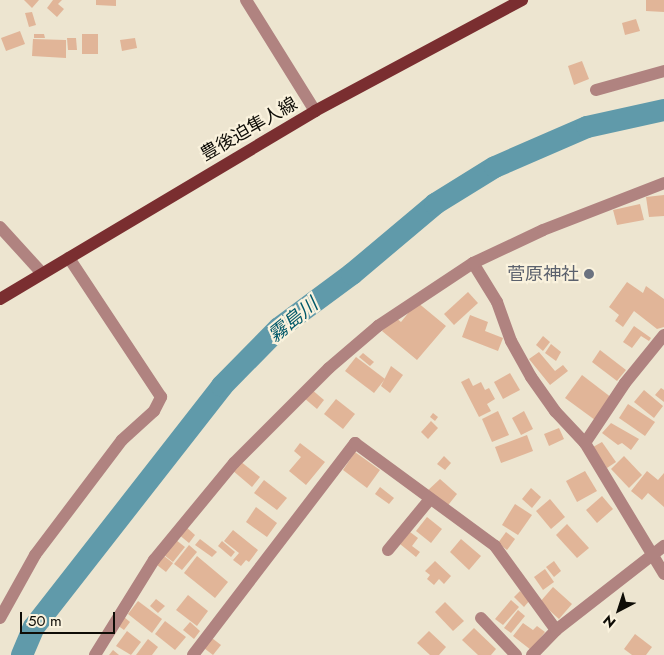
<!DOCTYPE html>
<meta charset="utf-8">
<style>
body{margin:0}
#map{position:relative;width:664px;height:655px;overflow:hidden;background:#ede5d0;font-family:Jost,"Noto Sans JP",sans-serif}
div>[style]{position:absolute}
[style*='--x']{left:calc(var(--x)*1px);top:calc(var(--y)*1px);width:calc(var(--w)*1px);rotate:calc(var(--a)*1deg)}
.river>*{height:22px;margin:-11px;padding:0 11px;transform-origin:11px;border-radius:11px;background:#609aaa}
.building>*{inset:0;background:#e1b598}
.minor>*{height:12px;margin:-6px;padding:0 6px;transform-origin:6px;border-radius:6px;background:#b08380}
.major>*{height:12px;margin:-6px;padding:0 6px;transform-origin:6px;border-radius:6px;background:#7a2e30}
.dots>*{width:14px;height:14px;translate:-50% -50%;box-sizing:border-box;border:2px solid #faf2dd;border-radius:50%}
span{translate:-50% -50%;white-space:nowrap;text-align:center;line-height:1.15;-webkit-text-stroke:4.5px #faf2dd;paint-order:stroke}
.street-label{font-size:18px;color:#0e0c06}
.worship-label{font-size:18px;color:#5b616d}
.right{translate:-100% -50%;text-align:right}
.water-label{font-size:19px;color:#005869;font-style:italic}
.north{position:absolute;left:594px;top:585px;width:50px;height:50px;-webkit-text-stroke:4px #faf2dd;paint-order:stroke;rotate:220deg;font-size:14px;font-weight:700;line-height:20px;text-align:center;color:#0e0c06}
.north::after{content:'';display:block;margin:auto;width:18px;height:22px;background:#0e0c06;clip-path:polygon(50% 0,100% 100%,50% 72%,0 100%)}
.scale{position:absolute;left:20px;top:612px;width:95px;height:22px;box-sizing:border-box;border:2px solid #0e0c06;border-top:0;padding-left:6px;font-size:15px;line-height:18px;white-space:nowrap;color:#0e0c06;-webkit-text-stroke:4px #faf2dd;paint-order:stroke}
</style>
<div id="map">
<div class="river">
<i style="--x:22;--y:655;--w:30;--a:-67"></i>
<i style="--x:34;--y:627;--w:306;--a:-52"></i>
<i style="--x:222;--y:386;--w:81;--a:-45.5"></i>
<i style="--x:279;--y:328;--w:91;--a:-36.5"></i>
<i style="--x:352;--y:274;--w:109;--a:-40.1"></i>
<i style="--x:435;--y:204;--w:70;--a:-31.7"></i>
<i style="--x:495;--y:167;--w:100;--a:-23.5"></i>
<i style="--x:587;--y:127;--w:79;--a:-12.4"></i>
</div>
<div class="building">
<i style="clip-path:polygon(24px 0,39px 0,32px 8px)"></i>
<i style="clip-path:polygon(53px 0,62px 0,58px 4px,64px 9px,57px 17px,47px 8px)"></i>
<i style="clip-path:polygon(96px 0,116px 0,116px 6px,96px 5px)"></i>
<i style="clip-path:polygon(646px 0,664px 0,664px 12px,646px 11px)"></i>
<i style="clip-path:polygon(32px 12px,36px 25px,29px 27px,25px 13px)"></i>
<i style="clip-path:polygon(636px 19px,640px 31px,625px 35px,622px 23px)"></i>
<i style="clip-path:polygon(20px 31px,25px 44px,6px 51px,1px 38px)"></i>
<i style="clip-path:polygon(34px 34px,44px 34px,45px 38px,34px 38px)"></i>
<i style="clip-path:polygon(82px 34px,98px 34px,98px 54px,82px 54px)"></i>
<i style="clip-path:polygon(67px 38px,76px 38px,77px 50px,68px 50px)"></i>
<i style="clip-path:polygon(135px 38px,137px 48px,122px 51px,120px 40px)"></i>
<i style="clip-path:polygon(33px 39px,66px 40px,66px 58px,32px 56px)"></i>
<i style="clip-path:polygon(582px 61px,589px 79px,574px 85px,568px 66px)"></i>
<i style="clip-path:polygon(664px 195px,664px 216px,649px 217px,646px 197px)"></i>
<i style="clip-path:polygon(640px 204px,644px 220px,617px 225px,613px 210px)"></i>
<i style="clip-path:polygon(627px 282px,643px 293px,646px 286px,664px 299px,664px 327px,657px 329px,634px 311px,623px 327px,615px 321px,619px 315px,609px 307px)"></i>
<i style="clip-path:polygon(468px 292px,478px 303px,454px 325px,444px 314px)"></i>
<i style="clip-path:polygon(417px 302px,446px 326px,417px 360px,382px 331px,395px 317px,401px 322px)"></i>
<i style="clip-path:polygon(470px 315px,488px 322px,485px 331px,503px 338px,498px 351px,462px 337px)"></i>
<i style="clip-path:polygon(634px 326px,651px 338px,649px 341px,641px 336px,632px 348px,623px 342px)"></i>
<i style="clip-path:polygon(543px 336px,550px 342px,543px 351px,536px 345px)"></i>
<i style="clip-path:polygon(551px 344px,561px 352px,556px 361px,545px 353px)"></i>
<i style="clip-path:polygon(600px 350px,626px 370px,617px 381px,592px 362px)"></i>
<i style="clip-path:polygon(539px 352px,555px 371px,563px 365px,568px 371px,550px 385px,529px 359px)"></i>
<i style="clip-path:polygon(363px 353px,374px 362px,370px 366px,359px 357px)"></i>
<i style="clip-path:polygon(356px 357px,385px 379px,374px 393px,345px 371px)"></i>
<i style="clip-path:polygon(391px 366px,403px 375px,390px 393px,381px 386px)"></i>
<i style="clip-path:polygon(510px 373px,520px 390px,503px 399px,494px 382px)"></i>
<i style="clip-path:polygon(582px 375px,612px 398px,595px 420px,565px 398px)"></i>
<i style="clip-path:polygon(469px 378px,473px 386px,481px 382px,485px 390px,489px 388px,495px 399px,487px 404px,491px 411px,479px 417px,461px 382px)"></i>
<i style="clip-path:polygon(661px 388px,664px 390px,664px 402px,655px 395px)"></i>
<i style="clip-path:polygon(311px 389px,324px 400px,317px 409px,304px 398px)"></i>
<i style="clip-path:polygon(644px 390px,663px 406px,654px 418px,634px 402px)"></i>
<i style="clip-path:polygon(336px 399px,355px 414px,343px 429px,324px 414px)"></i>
<i style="clip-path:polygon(628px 404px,655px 422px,645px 436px,619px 418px)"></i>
<i style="clip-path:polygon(498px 411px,509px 435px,492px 442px,482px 419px)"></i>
<i style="clip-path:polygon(524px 411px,533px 429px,521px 435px,512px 418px)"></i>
<i style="clip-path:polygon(433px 413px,438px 417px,435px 421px,430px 417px)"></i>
<i style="clip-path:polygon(431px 421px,438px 428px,428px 439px,421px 432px)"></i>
<i style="clip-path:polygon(611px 423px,639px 439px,631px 450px,622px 443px,618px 445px,602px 433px)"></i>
<i style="clip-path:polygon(559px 428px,564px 439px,549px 446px,544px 434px)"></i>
<i style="clip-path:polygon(527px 435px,533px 451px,501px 463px,495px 447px)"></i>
<i style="clip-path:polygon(602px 442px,616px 462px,607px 468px,593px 447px)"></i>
<i style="clip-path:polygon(300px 443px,325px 462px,306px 485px,289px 471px,301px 457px,294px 451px)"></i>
<i style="clip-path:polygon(355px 452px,380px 470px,367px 488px,343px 470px)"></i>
<i style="clip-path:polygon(444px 456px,451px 463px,445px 470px,437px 464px)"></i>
<i style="clip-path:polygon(624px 456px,642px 475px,629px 488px,611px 469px)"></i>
<i style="clip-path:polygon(240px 461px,260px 477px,252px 487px,232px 470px)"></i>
<i style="clip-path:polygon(585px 471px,597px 491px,577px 502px,566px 481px)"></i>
<i style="clip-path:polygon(647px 471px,658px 480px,664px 473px,664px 507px,648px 493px,642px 500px,631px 491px)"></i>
<i style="clip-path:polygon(440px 479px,457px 494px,445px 509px,425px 493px)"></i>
<i style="clip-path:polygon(264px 480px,287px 498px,277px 510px,254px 493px)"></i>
<i style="clip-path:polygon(380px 487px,394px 498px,389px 504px,375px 494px)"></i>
<i style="clip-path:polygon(531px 488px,541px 497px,532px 508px,522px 499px)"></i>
<i style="clip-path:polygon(602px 496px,613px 509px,597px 523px,586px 510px)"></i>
<i style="clip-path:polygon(550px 499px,565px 517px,551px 529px,536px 511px)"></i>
<i style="clip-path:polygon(515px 504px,532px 515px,518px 535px,502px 525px)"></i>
<i style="clip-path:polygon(256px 507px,277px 523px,267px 537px,246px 522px)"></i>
<i style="clip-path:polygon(427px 517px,442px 529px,431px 543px,416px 531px)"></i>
<i style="clip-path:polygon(567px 524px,589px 548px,577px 558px,556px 535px)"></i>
<i style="clip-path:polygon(185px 526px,195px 535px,189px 543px,178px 534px)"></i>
<i style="clip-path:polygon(233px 530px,258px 550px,249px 562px,246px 560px,241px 566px,233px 560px,239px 553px,224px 541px)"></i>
<i style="clip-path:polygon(410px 532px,418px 538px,412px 546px,420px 552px,416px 557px,400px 544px)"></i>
<i style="clip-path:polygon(506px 532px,515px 539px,507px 550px,498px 543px)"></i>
<i style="clip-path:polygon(200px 539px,217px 552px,212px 557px,195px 545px)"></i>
<i style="clip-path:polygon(461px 539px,481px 556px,469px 570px,450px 552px)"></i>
<i style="clip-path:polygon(176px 540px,185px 547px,173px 562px,164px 555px)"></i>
<i style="clip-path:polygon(222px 541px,235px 552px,231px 557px,218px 546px)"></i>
<i style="clip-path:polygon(189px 545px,197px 552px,182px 570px,174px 564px)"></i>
<i style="clip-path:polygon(164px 556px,173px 563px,166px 572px,157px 565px)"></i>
<i style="clip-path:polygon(197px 556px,228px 582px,215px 598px,184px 573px)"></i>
<i style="clip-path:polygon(435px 561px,451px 576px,444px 584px,439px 579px,434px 585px,427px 579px,430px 575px,425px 571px)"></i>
<i style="clip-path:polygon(554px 561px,561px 571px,554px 577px,546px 567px)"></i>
<i style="clip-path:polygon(545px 569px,554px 582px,543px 590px,534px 577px)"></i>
<i style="clip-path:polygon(553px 587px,572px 604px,559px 619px,540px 602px)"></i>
<i style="clip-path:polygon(520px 591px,530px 600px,524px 607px,514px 597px)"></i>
<i style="clip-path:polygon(188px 595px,208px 611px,197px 626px,176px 610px)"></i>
<i style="clip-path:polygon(156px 599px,165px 606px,158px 613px,150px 606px)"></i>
<i style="clip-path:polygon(511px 600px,519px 607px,503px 625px,495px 619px)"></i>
<i style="clip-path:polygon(138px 601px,162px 619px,152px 633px,128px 614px)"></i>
<i style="clip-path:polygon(445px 602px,464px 621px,453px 631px,435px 612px)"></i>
<i style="clip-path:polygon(518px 610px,525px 616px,511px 633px,504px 628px)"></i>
<i style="clip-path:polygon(124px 617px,130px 622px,124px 630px,117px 625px)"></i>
<i style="clip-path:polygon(165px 621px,186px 637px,175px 650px,155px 634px)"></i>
<i style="clip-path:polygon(190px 622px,200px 631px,194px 639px,183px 630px)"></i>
<i style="clip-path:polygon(523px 623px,533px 630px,537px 626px,545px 632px,531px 650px,513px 636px)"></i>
<i style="clip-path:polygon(474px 628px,496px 649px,491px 655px,478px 655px,462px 640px)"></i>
<i style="clip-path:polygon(127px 631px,141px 642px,131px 655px,116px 646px)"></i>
<i style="clip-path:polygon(429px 631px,446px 647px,439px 655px,430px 655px,417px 643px)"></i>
<i style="clip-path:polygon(635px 634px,652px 647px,646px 655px,632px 655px,624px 649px)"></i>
<i style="clip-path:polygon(208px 635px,221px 645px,213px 655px,200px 645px)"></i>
<i style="clip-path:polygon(148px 639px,158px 647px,152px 655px,136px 655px)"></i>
<i style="clip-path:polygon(113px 650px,119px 655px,109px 655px)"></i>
</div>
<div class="minor">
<i style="--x:246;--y:0;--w:131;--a:58.1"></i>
<i style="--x:596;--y:90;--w:71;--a:-15.6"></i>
<i style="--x:0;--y:227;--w:61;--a:47.7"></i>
<i style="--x:473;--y:263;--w:46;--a:58.4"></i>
<i style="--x:497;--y:302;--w:41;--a:70.3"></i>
<i style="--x:511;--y:341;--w:41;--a:60.9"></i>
<i style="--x:531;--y:377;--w:42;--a:54.8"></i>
<i style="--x:555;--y:411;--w:44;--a:46.8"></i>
<i style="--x:585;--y:443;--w:153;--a:58.9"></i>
<i style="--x:585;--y:443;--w:72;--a:-56.3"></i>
<i style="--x:625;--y:383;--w:62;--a:-50.9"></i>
<i style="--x:388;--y:550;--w:66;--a:-50.5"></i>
<i style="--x:0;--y:618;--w:72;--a:-60.9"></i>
<i style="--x:35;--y:555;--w:144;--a:-52.9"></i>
<i style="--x:122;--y:440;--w:43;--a:-42.2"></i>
<i style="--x:154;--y:411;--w:16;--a:-63"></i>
<i style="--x:161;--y:397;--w:167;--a:-123.5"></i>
<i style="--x:481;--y:618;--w:51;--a:46.6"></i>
<i style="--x:95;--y:655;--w:112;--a:-58.2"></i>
<i style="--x:154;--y:560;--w:126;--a:-50.5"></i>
<i style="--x:234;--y:463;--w:134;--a:-45"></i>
<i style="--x:329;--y:368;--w:65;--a:-40.6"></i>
<i style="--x:378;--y:326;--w:114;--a:-33.6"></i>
<i style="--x:473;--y:263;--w:77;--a:-25.2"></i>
<i style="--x:543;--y:230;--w:130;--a:-21.2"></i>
<i style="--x:193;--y:655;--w:267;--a:-52.6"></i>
<i style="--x:355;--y:443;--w:174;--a:36.3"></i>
<i style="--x:495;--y:546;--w:104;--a:54"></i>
<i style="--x:532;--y:655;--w:35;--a:-46"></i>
<i style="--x:556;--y:630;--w:137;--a:-37.9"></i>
</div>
<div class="major">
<i style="--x:0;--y:299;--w:367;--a:-30.8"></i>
<i style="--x:315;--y:111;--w:235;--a:-28.2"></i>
</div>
<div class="dots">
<i style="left:589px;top:274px;background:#6b7280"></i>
</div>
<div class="street-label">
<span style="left:249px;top:129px;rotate:-30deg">豊後迫隼人線</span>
</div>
<div class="worship-label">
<span class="right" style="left:579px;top:274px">菅原神社</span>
</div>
<div class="water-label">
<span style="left:293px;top:320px;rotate:-39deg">霧島川</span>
</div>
<div class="north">N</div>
<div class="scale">50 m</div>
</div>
